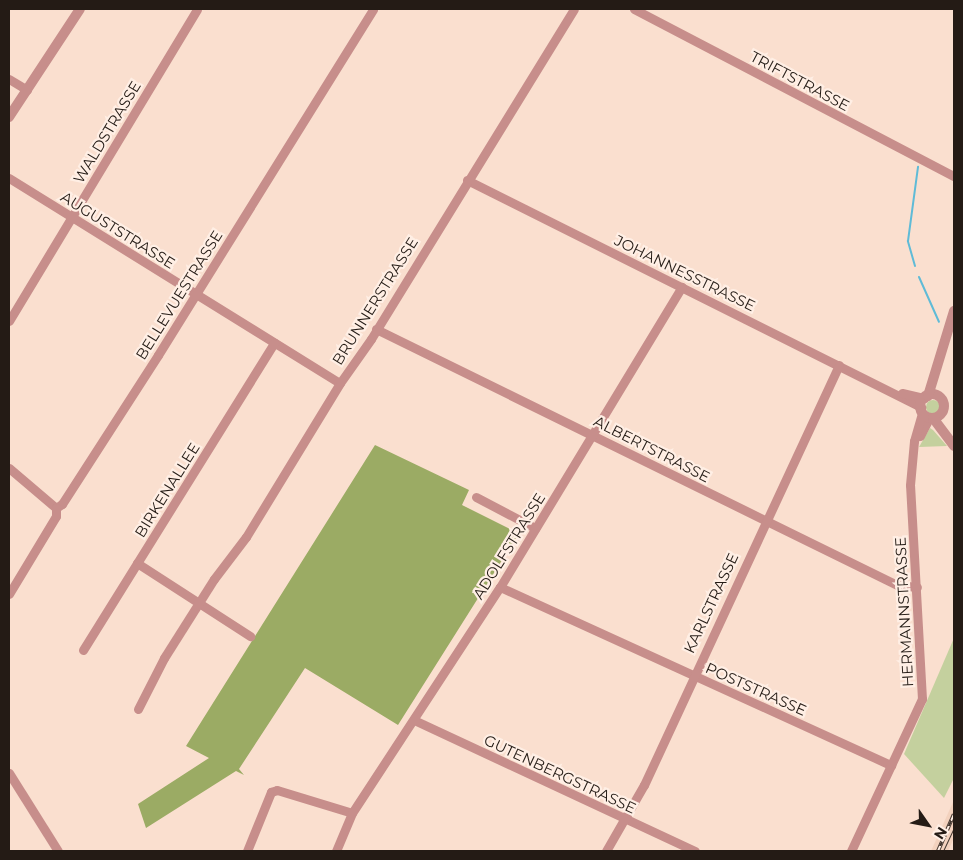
<!DOCTYPE html>
<style>
body{margin:0}
#map{position:relative;width:963px;height:860px;overflow:hidden;background:#fadfcf;font-family:Montserrat,sans-serif}
div>[style]{position:absolute}
[style*='--x']{left:calc(var(--x)*1px);top:calc(var(--y)*1px);width:calc(var(--w)*1px);rotate:calc(var(--a)*1deg)}
.built>*{inset:0;background:#f3d2be}
.green>*{inset:0;background:#c4d09e}
.round{border-radius:50%}
.forest>*{inset:0;background:#9bab64}
.stream>*{height:2px;margin:-1px;padding:0 1px;transform-origin:1px;border-radius:1px;background:#5fbbd7}
.minor>*{height:9px;margin:-4.5px;padding:0 4.5px;transform-origin:4.5px;border-radius:4.5px;background:#c78e8b}
.tertiary>*{height:10px;margin:-5px;padding:0 5px;transform-origin:5px;border-radius:5px;background:#c78e8b}
.tertiary>.ring{margin:-5px;padding:0;box-sizing:content-box;background:none;border:10px solid #c78e8b;border-radius:50%}
.tram>*{height:1px;margin:-0.5px;padding:0 0.5px;transform-origin:0.5px;border-radius:0.5px;background:#443831}
.rail>*{height:4px;margin-top:-2px;transform-origin:0;background:repeating-linear-gradient(90deg,#ffefe5 0 5.5px,#443831 0 11px);box-sizing:border-box;border-block:1px solid #443831}
span{translate:-50% -50%;white-space:nowrap;text-align:center;line-height:1.15;-webkit-text-stroke:4.5px #ffefe5;paint-order:stroke}
.street-label{font-size:15px;color:#241b15}
.frame{position:absolute;inset:0;border:10px solid #241b15;pointer-events:none}
.north{position:absolute;left:903px;top:800px;width:50px;height:50px;-webkit-text-stroke:4px #ffefe5;paint-order:stroke;rotate:123deg;font-size:14px;font-weight:700;line-height:20px;text-align:center;color:#241b15}
.north::after{content:'';display:block;margin:auto;width:18px;height:22px;background:#241b15;clip-path:polygon(50% 0,100% 100%,50% 72%,0 100%)}
</style>
<div id="map">
<div class="built">
<i style="clip-path:polygon(954px 800px,954px 838px,948px 851px,931px 851px)"></i>
</div>
<div class="green">
<i class="round" style="left:926px;top:400px;width:14px;height:14px"></i>
<i style="clip-path:polygon(930px 428px,933px 430px,947px 446px,919px 447px)"></i>
<i style="clip-path:polygon(954px 638px,954px 778px,944px 798px,904px 754px)"></i>
</div>
<div class="forest">
<i style="clip-path:polygon(375px 445px,469px 490px,462px 505px,514px 531px,516px 538px,398px 725px,305px 668px,239px 769px,244px 775px,236px 771px,146px 828px,138px 804px,209px 758px,186px 746px)"></i>
</div>
<div class="stream">
<i style="--x:915;--y:266;--w:26;--a:-106"></i>
<i style="--x:908;--y:241;--w:75;--a:-82.3"></i>
<i style="--x:919;--y:277;--w:49;--a:66"></i>
</div>
<div class="minor">
<i style="--x:634;--y:9;--w:361;--a:27.6"></i>
<i style="--x:9;--y:79;--w:21;--a:31"></i>
<i style="--x:9;--y:178;--w:389;--a:31.8"></i>
<i style="--x:467;--y:180;--w:508;--a:26.57"></i>
<i style="--x:9;--y:321;--w:364;--a:-58.9"></i>
<i style="--x:376;--y:329;--w:580;--a:26.17"></i>
<i style="--x:897;--y:585;--w:20;--a:6"></i>
<i style="--x:902;--y:393;--w:23;--a:13"></i>
<i style="--x:920;--y:436;--w:20;--a:-63"></i>
<i style="--x:9;--y:468;--w:62;--a:40.4"></i>
<i style="--x:476;--y:497;--w:67;--a:27.7"></i>
<i style="--x:56;--y:508;--w:7;--a:-34"></i>
<i style="--x:62;--y:504;--w:177;--a:-57.2"></i>
<i style="--x:158;--y:355;--w:407;--a:-58.1"></i>
<i style="--x:137;--y:563;--w:135;--a:32.9"></i>
<i style="--x:500;--y:587;--w:430;--a:24.5"></i>
<i style="--x:9;--y:594;--w:91;--a:-58.9"></i>
<i style="--x:56;--y:516;--w:8;--a:-90"></i>
<i style="--x:83;--y:650;--w:362;--a:-58.1"></i>
<i style="--x:138;--y:709;--w:57;--a:-63"></i>
<i style="--x:164;--y:658;--w:93;--a:-57.7"></i>
<i style="--x:214;--y:579;--w:53;--a:-52.7"></i>
<i style="--x:246;--y:537;--w:180;--a:-58.6"></i>
<i style="--x:340;--y:383;--w:54;--a:-54.8"></i>
<i style="--x:371;--y:339;--w:387;--a:-58.4"></i>
<i style="--x:414;--y:720;--w:310;--a:25"></i>
<i style="--x:9;--y:773;--w:92;--a:57.9"></i>
<i style="--x:247;--y:851;--w:64;--a:-67.9"></i>
<i style="--x:271;--y:792;--w:6;--a:-18"></i>
<i style="--x:277;--y:790;--w:78;--a:17"></i>
<i style="--x:336;--y:851;--w:41;--a:-67.2"></i>
<i style="--x:352;--y:813;--w:270;--a:-56.8"></i>
<i style="--x:500;--y:587;--w:351;--a:-58.8"></i>
<i style="--x:606;--y:851;--w:76;--a:-60.1"></i>
<i style="--x:644;--y:785;--w:463;--a:-65.1"></i>
<i style="--x:851;--y:851;--w:168;--a:-65"></i>
<i style="--x:922;--y:699;--w:214;--a:-93.2"></i>
<i style="--x:910;--y:485;--w:44;--a:-84.8"></i>
<i style="--x:914;--y:441;--w:29;--a:-74"></i>
</div>
<div class="tertiary">
<i style="--x:9;--y:117;--w:129;--a:-56.7"></i>
<i class="ring" style="left:920px;top:394px;width:14px;height:14px"></i>
<i style="--x:928;--y:396;--w:89;--a:-73"></i>
<i style="--x:933;--y:418;--w:35;--a:53"></i>
</div>
<div class="tram">
<i style="--x:943;--y:851;--w:26;--a:-65"></i>
</div>
<div class="rail">
<i style="--x:938;--y:851;--w:40;--a:-66.6"></i>
</div>
<div class="street-label">
<span style="left:800px;top:81px;rotate:28deg">TRIFTSTRASSE</span>
<span style="left:107px;top:132px;rotate:-59deg">WALDSTRASSE</span>
<span style="left:118px;top:230px;rotate:32deg">AUGUSTSTRASSE</span>
<span style="left:685px;top:273px;rotate:26deg">JOHANNESSTRASSE</span>
<span style="left:179px;top:295px;rotate:-58deg">BELLEVUESTRASSE</span>
<span style="left:375px;top:301px;rotate:-58deg">BRUNNERSTRASSE</span>
<span style="left:652px;top:449px;rotate:27deg">ALBERTSTRASSE</span>
<span style="left:167px;top:490px;rotate:-58deg">BIRKENALLEE</span>
<span style="left:509px;top:546px;rotate:-58deg">ADOLFSTRASSE</span>
<span style="left:711px;top:603px;rotate:-65deg">KARLSTRASSE</span>
<span style="left:904px;top:612px;rotate:-93deg">HERMANNSTRASSE</span>
<span style="left:756px;top:689px;rotate:24deg">POSTSTRASSE</span>
<span style="left:560px;top:774px;rotate:25deg">GUTENBERGSTRASSE</span>
</div>
<div class="frame"></div>
<div class="north">N</div>
</div>
